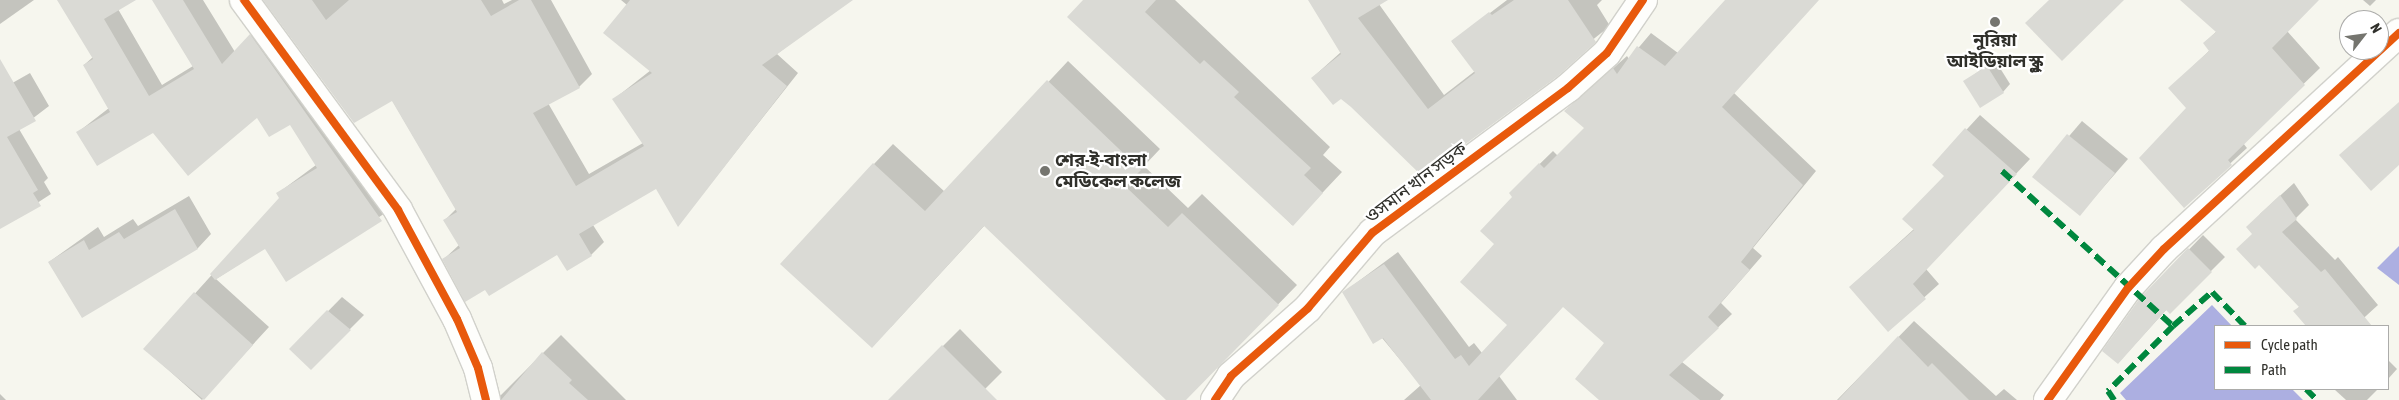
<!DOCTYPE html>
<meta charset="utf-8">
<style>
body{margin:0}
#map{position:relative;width:2399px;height:400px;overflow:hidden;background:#f6f6ee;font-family:"Asap Condensed","Noto Sans Bengali",sans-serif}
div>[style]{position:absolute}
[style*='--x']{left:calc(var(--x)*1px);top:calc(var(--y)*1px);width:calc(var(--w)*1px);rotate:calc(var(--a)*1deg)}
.water>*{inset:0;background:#acafe1}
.shadow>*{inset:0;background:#0003}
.building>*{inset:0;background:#dadad5}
.roads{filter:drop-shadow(1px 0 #d1d1cb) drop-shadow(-1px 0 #d1d1cb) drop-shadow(0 1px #d1d1cb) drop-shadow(0 -1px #d1d1cb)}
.street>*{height:28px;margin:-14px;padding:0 14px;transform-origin:14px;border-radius:14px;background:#fefefc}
.quiet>*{height:6px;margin-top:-3px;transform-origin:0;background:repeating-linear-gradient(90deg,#00873e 0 12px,transparent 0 18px)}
.cycleway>*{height:8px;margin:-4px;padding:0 4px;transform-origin:4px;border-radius:4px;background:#e8590c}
.dots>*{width:14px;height:14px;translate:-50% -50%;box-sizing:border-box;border:2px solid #fff;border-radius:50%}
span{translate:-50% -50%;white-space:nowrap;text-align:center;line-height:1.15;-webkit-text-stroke:4.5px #fff;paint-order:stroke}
.poi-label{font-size:18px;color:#30302b;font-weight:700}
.left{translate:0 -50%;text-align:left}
.street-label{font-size:18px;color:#30302b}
.legend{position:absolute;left:2214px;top:325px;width:175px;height:65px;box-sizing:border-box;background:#fff;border:1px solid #acacaa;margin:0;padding:6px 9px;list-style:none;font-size:15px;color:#30302b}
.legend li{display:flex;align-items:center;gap:10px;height:25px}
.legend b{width:25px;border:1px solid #acacaa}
.north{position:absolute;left:2339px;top:10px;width:50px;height:50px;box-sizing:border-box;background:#fff;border:1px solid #acacaa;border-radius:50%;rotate:60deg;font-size:14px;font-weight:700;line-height:20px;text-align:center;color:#30302b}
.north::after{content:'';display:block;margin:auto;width:18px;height:22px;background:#75756f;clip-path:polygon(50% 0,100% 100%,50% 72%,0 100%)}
</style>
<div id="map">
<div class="water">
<i style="clip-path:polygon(2399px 246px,2399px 285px,2377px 268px)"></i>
<i style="clip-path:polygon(2212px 305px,2232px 326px,2215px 326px,2215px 389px,2292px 389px,2303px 400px,2126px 400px,2120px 393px)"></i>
</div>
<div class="shadow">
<i style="clip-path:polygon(0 0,34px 0,0 24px)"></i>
<i style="clip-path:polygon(72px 0,134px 0,118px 9px,162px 85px,193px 66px,153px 0,203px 0,235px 52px,263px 23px,394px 207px,286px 280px,266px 247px,216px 279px,269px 327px,202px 400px,145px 349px,281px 198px,278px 193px,316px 165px,291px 123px,257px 116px,153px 132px,78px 132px,109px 108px,84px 65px,93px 57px)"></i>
<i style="clip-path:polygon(265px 0,502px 0,504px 4px,512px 0,551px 0,592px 74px,579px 87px,548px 103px,589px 174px,643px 143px,614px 99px,651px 70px,627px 5px,621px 0,848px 0,777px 54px,798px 73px,678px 225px,657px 187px,593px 225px,604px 242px,591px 255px,558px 253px,486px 288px,444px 259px,459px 245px,445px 220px,456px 209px,392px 100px)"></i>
<i style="clip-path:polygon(1084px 0,1175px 0,1330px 147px,1323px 155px,1342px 172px,1292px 225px)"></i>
<i style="clip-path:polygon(1310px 0,1376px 0,1444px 95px,1475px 71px,1452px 42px,1507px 0,1602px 0,1597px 5px,1610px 26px,1422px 175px,1352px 106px,1312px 78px,1341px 52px)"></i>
<i style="clip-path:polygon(1727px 0,1818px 0,1734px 93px,1816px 171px,1753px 248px,1762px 256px,1721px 303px,1732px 314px,1682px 362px,1724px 395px,1720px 400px,1601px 400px,1606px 343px,1563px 306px,1499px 376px,1517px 400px,1404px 400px,1421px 385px,1344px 292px,1398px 252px,1469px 347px,1474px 343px,1482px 353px,1508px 325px,1496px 244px,1514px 197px,1510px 193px,1553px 151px,1558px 156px,1586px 128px,1565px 111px,1627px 56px,1629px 59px,1651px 33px,1678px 53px)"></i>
<i style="clip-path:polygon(2182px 0,2318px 0,2287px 31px,2320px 68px,2243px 143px,2247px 148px,2184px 206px,2188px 108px,2170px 88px,2210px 50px,2204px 43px,2217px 31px)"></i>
<i style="clip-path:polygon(2363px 0,2376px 0,2370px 6px)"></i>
<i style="clip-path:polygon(1995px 60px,2010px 84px,2003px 92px,1965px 81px)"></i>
<i style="clip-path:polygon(1068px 61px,1160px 149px,1144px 166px,1188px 208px,1202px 194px,1297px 285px,1185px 400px,1168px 400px,985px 225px,891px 327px,874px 164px,893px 144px,945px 192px)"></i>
<i style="clip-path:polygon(30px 73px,49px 106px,19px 129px,48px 178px,44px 182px,51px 194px,0 227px,0 90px)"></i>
<i style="clip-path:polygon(1980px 115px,2030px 159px,1926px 269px,1939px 284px,1888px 330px,1850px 287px,1914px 229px,1946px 176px,1934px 165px)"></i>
<i style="clip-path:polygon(2082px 121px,2128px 159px,2080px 214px,2034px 177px)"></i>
<i style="clip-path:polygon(2294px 183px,2309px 205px,2295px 219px,2335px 260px,2338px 257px,2378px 305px,2355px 326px,2308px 326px,2295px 311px,2300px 306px,2253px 233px,2260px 214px)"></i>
<i style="clip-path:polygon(189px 196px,211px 234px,198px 248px,82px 316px,49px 262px,98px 227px,104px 237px,133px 219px,138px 226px)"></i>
<i style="clip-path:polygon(2203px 235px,2225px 257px,2170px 312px,2167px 309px,2118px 363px,2141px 299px)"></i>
<i style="clip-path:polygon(342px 297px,364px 315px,311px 368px,291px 349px)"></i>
<i style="clip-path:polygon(1914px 321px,1996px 396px,2004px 389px,2017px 400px,1837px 400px)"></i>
<i style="clip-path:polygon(960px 329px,1002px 372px,974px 400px,889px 400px)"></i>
<i style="clip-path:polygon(561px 335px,626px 400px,494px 400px,501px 395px)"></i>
<i style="clip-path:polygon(2388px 360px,2397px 369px,2388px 379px)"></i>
<i style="clip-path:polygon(2334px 389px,2378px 389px,2367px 400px,2346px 400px)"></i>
<i style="clip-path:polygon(0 394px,6px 400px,0 400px)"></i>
</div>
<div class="building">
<i style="clip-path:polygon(57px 0,136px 0,104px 19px,149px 96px,194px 69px,152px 0,183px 0,222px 64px,250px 34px,382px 221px,286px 282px,265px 249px,215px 280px,210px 274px,279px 198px,276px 193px,317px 168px,290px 125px,269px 137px,257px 118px,188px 176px,153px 133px,97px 166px,76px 132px,110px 112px,83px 65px,93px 59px)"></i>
<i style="clip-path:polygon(263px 0,312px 0,326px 20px,349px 0,481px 0,491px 16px,519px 0,531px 0,580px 88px,533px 113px,576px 186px,644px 146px,612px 99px,652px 73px,603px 33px,630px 0,853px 0,762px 65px,787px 86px,678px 227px,656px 189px,579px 234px,592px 256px,567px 271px,557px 255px,489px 296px,485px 290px,465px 302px,442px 259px,460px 248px,443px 220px,457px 212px,392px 101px,354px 123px)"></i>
<i style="clip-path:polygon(1083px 0,1156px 0,1145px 12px,1200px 64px,1204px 60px,1239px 92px,1234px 97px,1311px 168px,1304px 175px,1323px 193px,1293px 226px,1067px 17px)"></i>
<i style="clip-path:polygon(1308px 0,1388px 0,1358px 18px,1428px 109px,1475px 73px,1451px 41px,1489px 12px,1492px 15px,1514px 0,1568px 0,1596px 42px,1558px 76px,1422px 176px,1351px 107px,1341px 99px,1333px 105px,1311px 78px,1341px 54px)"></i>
<i style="clip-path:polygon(1725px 0,1819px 0,1722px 107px,1803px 185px,1741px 262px,1750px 270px,1708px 317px,1719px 328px,1669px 375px,1700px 400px,1599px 400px,1575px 379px,1604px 343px,1563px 307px,1478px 400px,1431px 400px,1383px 338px,1373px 344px,1342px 292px,1384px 264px,1455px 359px,1461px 355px,1469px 366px,1507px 325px,1460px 282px,1494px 244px,1480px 231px,1512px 197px,1509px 193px,1539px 163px,1544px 168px,1584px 128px,1564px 111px,1613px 68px,1617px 74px,1637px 46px,1665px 66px)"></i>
<i style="clip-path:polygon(2049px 0,2124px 0,2062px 61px,2025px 23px)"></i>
<i style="clip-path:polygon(2180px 0,2319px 0,2272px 48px,2305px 85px,2228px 160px,2232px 165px,2184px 208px,2139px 158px,2186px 108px,2168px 88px,2209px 51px,2203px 43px,2216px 32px)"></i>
<i style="clip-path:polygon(0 59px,36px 121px,7px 137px,38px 190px,33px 193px,41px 206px,0 229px)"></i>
<i style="clip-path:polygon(1987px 66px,2004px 93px,1980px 108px,1963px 81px)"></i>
<i style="clip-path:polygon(1047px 80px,1141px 170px,1125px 186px,1168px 227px,1182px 213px,1279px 305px,1186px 400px,1166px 400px,984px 226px,872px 348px,780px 264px,873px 163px,925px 211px)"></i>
<i style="clip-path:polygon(2399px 102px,2399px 165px,2371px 191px,2339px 155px)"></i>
<i style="clip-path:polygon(1965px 128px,2017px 174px,1913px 284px,1926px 299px,1888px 332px,1849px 287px,1914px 230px,1902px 219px,1944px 176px,1932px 165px)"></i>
<i style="clip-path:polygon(2067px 134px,2115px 173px,2080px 216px,2032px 177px)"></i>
<i style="clip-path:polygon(2280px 195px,2297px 219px,2282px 232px,2321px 272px,2325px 269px,2372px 326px,2306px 326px,2293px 311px,2299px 307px,2259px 265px,2255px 269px,2236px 249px,2252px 234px,2246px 227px)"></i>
<i style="clip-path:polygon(175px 209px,198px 249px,82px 318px,48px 262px,84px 240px,89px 250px,119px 232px,124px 239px)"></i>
<i style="clip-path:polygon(2188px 248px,2212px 272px,2170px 314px,2166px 310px,2118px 364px,2102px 351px,2140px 298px)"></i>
<i style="clip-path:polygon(194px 292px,253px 345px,204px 400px,143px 349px)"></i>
<i style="clip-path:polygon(327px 310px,351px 330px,311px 370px,289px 349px)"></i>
<i style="clip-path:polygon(1898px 336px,1928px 367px,1932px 363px,1969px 400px,1838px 400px)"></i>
<i style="clip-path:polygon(942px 345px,997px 400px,888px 400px)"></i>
<i style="clip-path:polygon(542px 352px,572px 380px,569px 383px,588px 400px,501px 400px)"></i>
</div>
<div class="roads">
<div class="street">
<i style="--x:244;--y:0;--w:260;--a:53.7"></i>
<i style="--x:398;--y:210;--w:124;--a:61.6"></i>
<i style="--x:457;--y:319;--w:53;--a:66.8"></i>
<i style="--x:478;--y:368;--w:33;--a:76"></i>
<i style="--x:1215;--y:400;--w:29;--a:-56"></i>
<i style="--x:1231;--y:376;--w:103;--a:-41.4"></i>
<i style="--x:1308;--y:308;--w:99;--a:-49.5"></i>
<i style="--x:1372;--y:233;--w:244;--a:-36.5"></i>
<i style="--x:1568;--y:88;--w:52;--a:-41.9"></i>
<i style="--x:1607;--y:53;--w:64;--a:-55.8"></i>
<i style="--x:2048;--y:400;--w:138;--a:-54.5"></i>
<i style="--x:2128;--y:288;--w:53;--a:-47.3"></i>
<i style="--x:2164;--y:249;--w:319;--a:-42.6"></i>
</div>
</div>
<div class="quiet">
<i style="--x:2002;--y:171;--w:231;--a:42.2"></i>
<i style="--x:2173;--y:326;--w:92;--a:135"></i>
<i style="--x:2108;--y:391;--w:11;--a:56"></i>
<i style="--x:2173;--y:326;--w:52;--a:-41.1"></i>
<i style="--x:2212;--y:292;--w:47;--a:45.9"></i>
<i style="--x:2306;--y:389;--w:16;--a:45"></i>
</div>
<div class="cycleway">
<i style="--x:244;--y:0;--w:260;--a:53.7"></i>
<i style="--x:398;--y:210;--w:124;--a:61.6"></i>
<i style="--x:457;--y:319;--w:53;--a:66.8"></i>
<i style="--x:478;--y:368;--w:33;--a:76"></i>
<i style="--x:1215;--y:400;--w:29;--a:-56"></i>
<i style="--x:1231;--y:376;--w:103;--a:-41.4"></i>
<i style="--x:1308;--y:308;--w:99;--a:-49.5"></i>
<i style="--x:1372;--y:233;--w:244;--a:-36.5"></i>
<i style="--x:1568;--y:88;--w:52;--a:-41.9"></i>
<i style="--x:1607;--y:53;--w:64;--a:-55.8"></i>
<i style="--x:2048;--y:400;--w:138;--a:-54.5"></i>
<i style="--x:2128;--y:288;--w:53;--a:-47.3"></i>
<i style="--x:2164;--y:249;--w:319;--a:-42.6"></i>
</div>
<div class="dots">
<i style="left:1995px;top:22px;background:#75756f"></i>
<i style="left:1045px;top:171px;background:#75756f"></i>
</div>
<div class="poi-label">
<span style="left:1995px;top:51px">নুরিয়া<br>আইডিয়াল স্কুল</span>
<span class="left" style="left:1055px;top:171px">শের-ই-বাংলা<br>মেডিকেল কলেজ</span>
</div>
<div class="street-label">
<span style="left:1416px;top:183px;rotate:-37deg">ওসমান খান সড়ক</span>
</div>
<ul class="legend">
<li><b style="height:6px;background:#e8590c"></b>Cycle path</li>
<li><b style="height:6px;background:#00873e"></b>Path</li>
</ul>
<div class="north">N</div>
</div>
